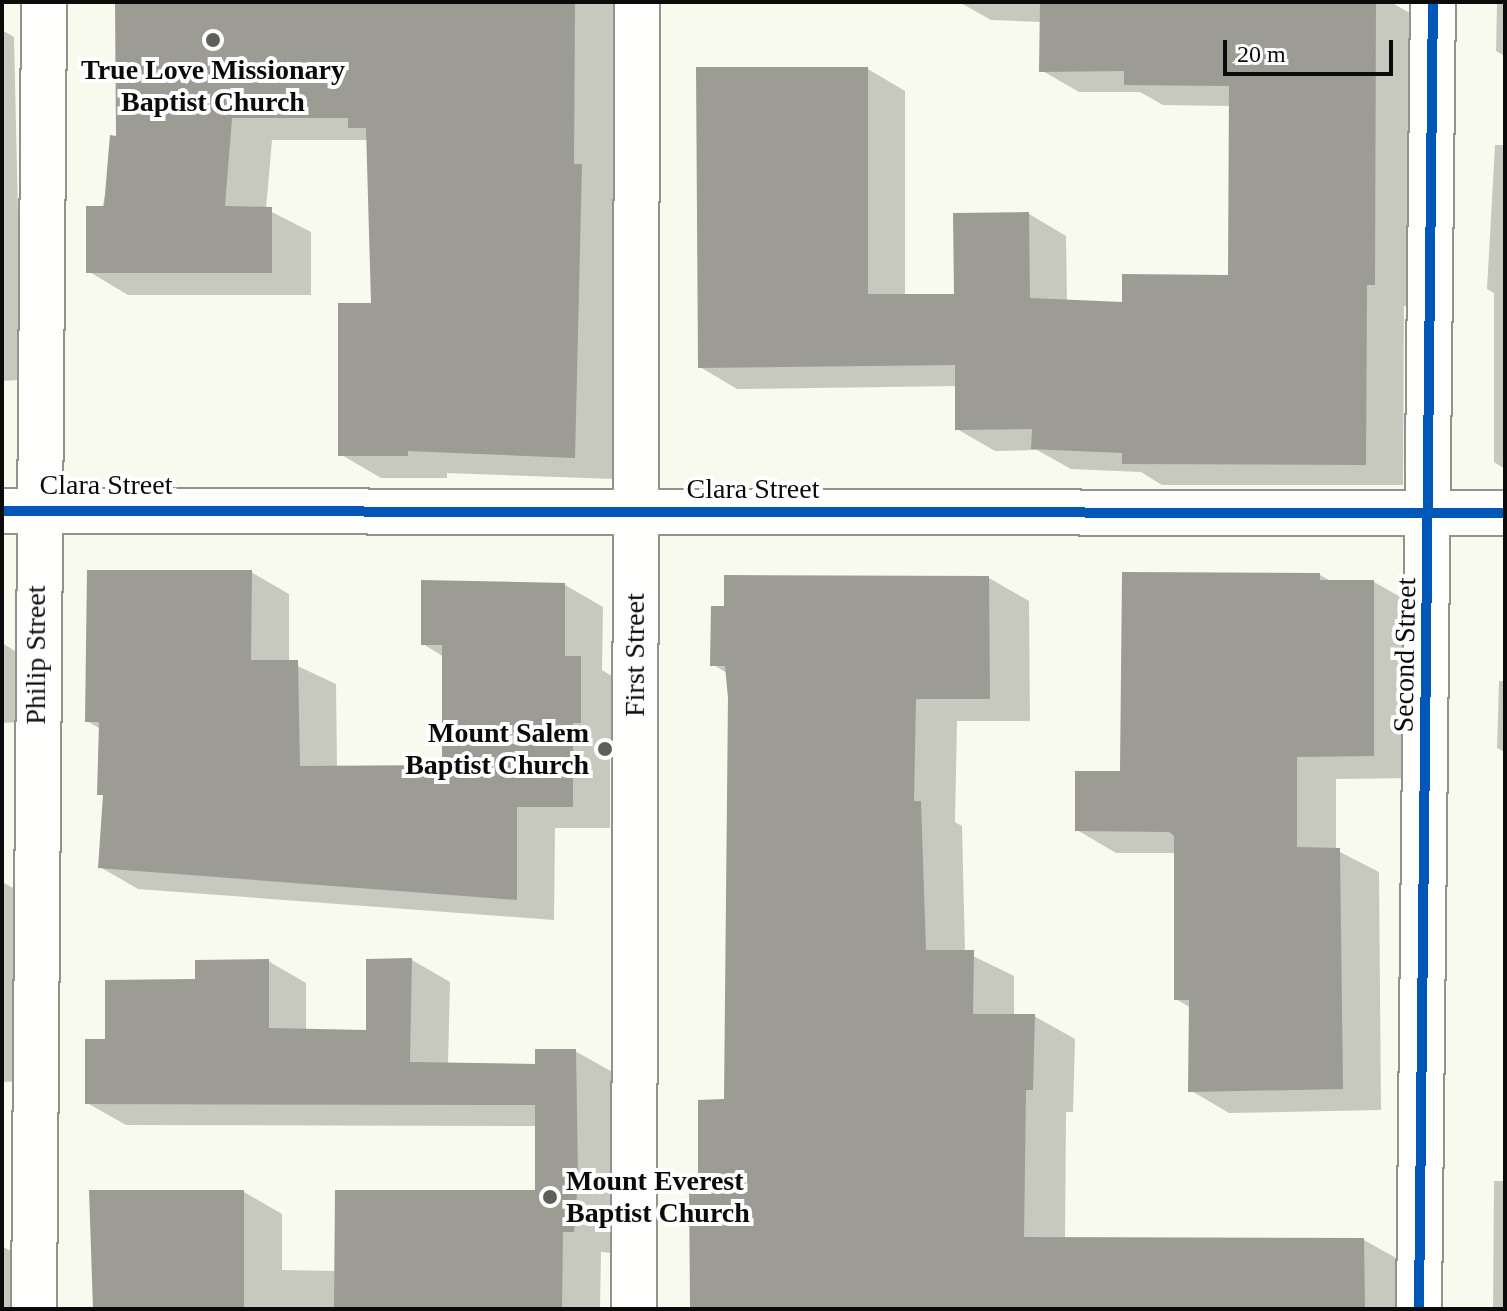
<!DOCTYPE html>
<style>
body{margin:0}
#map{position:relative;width:1507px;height:1311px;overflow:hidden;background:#f9faee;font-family:Georgia,serif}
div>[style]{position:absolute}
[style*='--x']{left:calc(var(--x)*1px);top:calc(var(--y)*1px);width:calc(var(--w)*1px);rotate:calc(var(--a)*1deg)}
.shadow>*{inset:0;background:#0003}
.building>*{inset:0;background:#9c9b94}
.roads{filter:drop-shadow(2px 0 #92938d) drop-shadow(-2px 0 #92938d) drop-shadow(0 2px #92938d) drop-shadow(0 -2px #92938d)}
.minor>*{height:44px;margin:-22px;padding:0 22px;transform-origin:22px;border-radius:22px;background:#fefefc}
.cycleway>*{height:10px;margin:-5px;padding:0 5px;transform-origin:5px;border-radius:5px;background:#0057b8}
.dots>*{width:22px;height:22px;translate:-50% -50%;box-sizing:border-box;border:4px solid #fff;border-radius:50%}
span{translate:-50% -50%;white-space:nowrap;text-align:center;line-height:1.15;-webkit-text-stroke:8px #fff;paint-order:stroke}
.poi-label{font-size:28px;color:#0b0b0b;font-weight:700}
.right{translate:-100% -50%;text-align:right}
.left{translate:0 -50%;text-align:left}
.street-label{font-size:28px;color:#0b0b0b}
.frame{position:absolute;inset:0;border:4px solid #0b0b0b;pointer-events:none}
.scale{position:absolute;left:1223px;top:40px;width:170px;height:36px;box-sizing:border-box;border:4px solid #0b0b0b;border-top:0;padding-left:10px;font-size:24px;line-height:28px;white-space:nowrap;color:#0b0b0b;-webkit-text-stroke:6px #fff;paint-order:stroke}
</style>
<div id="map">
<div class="shadow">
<i style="clip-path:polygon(117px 2px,615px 2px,614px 185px,622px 189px,615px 479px,447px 473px,447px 478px,381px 478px,340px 454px,373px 305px,369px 140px,272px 140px,266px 209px,311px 232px,311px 295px,128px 295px,88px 271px,118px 138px)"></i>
<i style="clip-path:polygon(959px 2px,1391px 2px,1413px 15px,1412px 306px,1404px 306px,1403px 485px,1162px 485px,1141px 472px,1071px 469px,1037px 450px,995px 451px,957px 429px,957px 386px,737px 389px,700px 367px,868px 69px,905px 91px,905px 296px,956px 295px,1029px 214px,1066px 236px,1067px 302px,1124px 304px,1230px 277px,1231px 106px,1163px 105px,1140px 92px,1079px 92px,1041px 70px,1041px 22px,991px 20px)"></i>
<i style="clip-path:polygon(1497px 2px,1505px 2px,1505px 56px,1496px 51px)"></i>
<i style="clip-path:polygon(2px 30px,14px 37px,20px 304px,17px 380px,2px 381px)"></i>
<i style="clip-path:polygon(1495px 145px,1505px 145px,1505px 469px,1494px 462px,1494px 293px,1487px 289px)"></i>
<i style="clip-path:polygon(251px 572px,289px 594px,289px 662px,336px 684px,337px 768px,444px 767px,444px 657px,423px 644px,565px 585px,603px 607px,602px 670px,618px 680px,618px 744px,610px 744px,610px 828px,555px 828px,554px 920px,138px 889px,100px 867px,105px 797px,99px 793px,101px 729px,87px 721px)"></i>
<i style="clip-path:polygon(1320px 575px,1333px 582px,1374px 582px,1413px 604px,1413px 778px,1336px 779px,1336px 850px,1379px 872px,1381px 1110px,1229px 1113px,1190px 1090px,1191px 1008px,1176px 999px,1176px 853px,1116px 853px,1077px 830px,1122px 773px)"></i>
<i style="clip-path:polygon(989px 578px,1029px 601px,1030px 721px,957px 721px,955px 822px,962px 826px,965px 952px,1014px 976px,1014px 1016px,1034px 1016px,1075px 1039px,1073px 1112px,1066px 1112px,1065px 1239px,1364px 1240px,1405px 1263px,1405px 1309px,692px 1309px,700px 1181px,726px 1101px,730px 698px,727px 673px,712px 664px)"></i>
<i style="clip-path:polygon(2px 643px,15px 651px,19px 722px,2px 723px)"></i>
<i style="clip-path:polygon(1499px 681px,1505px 681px,1505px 752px,1497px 748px)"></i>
<i style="clip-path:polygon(2px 882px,17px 890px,25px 1081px,2px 1082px)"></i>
<i style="clip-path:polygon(412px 960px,450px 982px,448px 1064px,537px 1066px,575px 1051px,614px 1073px,612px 1253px,601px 1252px,600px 1309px,94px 1309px,244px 1192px,282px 1214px,282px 1270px,336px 1271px,537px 1192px,537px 1126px,126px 1125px,87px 1103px,107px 1041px,197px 981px,268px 961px,306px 983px,306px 1031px,368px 1032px)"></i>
<i style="clip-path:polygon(1494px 1181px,1505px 1181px,1505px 1309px,1493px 1309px)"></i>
<i style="clip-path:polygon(2px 1246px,26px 1260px,28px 1309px,2px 1309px)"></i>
</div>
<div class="building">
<i style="clip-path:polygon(115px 2px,575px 2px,574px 164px,582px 164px,575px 458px,408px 451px,408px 456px,338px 456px,338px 303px,371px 303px,366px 128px,348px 128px,348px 118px,232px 118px,225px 206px,272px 207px,272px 273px,86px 273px,86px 206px,104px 206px,110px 135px,116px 136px)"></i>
<i style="clip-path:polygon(1040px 2px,1376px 2px,1375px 285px,1367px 285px,1366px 465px,1122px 464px,1122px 453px,1031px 449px,1032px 429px,955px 430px,955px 365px,698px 368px,696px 67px,868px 67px,868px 294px,954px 294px,953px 213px,1029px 212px,1030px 298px,1122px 302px,1122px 274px,1228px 275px,1229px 86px,1124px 85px,1124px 71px,1039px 72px)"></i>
<i style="clip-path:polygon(87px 570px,252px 570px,251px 660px,298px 660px,300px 766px,442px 765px,442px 645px,421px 645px,421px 580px,565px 583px,565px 656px,581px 656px,581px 723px,573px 723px,573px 807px,517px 807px,517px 900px,98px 868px,103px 795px,97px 795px,99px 722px,85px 722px)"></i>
<i style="clip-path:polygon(1122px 572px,1320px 573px,1320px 580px,1374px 580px,1374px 756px,1297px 757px,1297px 847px,1340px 848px,1343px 1089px,1188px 1092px,1189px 1000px,1174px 1000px,1174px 836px,1169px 832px,1075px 831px,1075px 771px,1120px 771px)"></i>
<i style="clip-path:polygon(724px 575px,989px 576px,990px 699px,916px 699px,914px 801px,921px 801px,926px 950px,974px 950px,973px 1014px,1035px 1014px,1033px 1090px,1026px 1090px,1024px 1237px,1364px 1238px,1365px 1309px,690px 1309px,689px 1179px,698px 1179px,698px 1100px,724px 1099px,728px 698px,725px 666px,710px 666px,711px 606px,724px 606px)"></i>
<i style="clip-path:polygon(412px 958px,410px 1062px,535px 1064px,535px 1049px,576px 1049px,578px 1179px,574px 1232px,563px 1232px,562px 1309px,334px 1309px,335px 1190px,535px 1190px,535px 1105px,85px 1104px,85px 1039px,105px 1039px,105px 980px,195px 979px,195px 960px,269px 959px,269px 1028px,366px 1030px,366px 959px)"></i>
<i style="clip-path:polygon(89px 1190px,244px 1190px,244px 1309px,93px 1309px)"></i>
</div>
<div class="roads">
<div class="minor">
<i style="--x:2;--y:511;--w:1503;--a:0.08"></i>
<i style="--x:34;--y:1309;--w:1307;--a:-89.56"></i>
<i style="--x:634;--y:1309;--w:1307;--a:-89.87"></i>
<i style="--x:1419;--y:1309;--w:1307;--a:-89.39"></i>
</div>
</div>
<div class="cycleway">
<i style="--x:2;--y:511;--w:1503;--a:0.08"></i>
<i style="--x:1419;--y:1309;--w:1307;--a:-89.39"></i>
</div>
<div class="dots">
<i style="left:213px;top:40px;background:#5e5f5a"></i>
<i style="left:605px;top:749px;background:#5e5f5a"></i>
<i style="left:550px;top:1197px;background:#5e5f5a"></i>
</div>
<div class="poi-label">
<span style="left:213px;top:86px">True Love Missionary<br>Baptist Church</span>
<span class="right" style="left:589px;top:749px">Mount Salem<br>Baptist Church</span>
<span class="left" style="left:566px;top:1197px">Mount Everest<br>Baptist Church</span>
</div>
<div class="street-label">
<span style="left:106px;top:485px">Clara Street</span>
<span style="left:753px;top:489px">Clara Street</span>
<span style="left:36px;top:655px;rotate:-90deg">Philip Street</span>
<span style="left:635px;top:655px;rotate:-90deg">First Street</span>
<span style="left:1405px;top:655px;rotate:-89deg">Second Street</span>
</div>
<div class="frame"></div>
<div class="scale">20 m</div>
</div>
